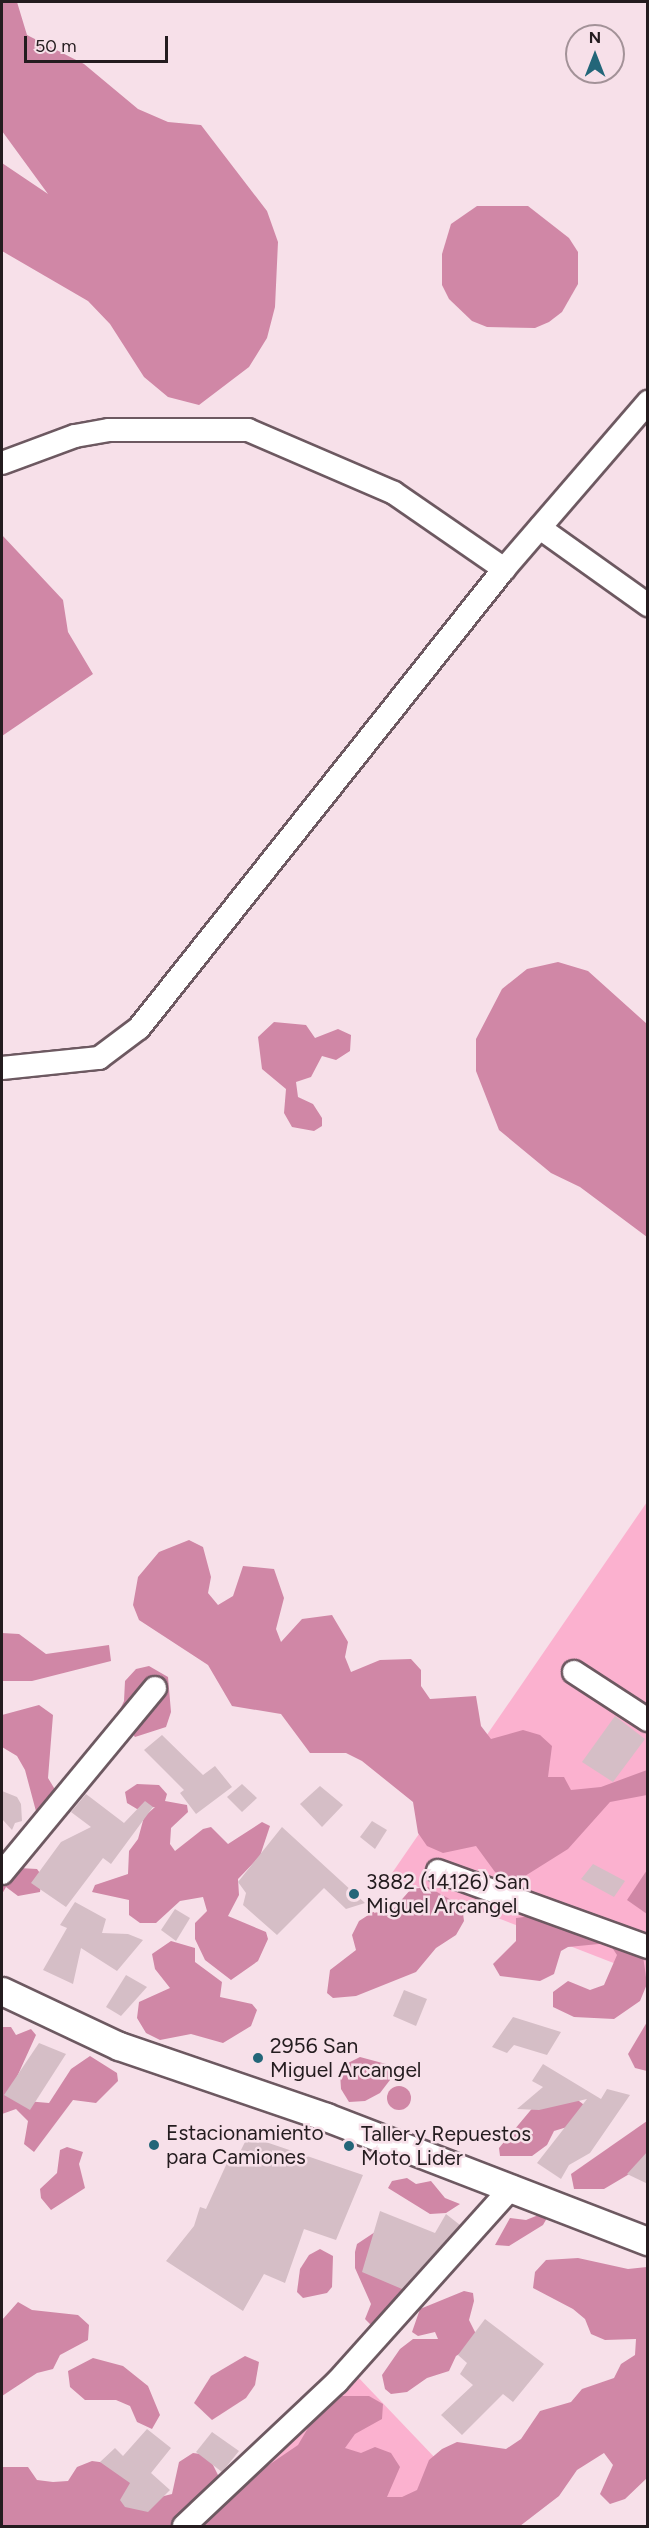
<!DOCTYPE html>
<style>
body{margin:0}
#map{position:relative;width:649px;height:2528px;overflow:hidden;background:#f7e0e9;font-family:Figtree,sans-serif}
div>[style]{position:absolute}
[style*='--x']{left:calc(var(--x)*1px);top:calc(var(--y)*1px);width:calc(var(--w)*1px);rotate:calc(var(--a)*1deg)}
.green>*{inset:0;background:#fbb1cf}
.forest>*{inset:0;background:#d087a6}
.round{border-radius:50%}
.building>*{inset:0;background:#d5bec6}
.roads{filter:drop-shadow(2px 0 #6d5961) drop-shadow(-2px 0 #6d5961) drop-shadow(0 2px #6d5961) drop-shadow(0 -2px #6d5961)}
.minor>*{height:22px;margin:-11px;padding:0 11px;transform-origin:11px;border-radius:11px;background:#fff}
.major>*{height:27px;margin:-13.5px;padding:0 13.5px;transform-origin:13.5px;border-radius:13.5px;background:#fff}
.dots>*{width:16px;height:16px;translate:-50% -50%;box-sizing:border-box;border:3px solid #f7e0e9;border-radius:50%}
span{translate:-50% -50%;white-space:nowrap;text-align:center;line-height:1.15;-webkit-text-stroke:5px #f7e0e9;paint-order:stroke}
.poi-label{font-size:21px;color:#241c1f}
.left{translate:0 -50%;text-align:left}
.frame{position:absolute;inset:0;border:3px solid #241c1f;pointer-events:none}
.north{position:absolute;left:565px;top:24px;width:60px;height:60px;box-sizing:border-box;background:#f7e0e9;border:2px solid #a39298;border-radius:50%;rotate:0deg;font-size:16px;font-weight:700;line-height:24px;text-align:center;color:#241c1f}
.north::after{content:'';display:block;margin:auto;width:21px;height:27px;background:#236679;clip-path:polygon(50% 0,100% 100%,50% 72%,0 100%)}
.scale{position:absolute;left:24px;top:36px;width:144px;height:27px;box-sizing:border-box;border:3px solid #241c1f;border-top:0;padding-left:8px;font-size:18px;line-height:21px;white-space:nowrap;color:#241c1f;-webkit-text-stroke:4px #f7e0e9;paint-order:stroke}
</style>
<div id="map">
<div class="green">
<i style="clip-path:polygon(647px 1502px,647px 1976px,390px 1876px)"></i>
<i style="clip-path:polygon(355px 2374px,500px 2526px,194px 2526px)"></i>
</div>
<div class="forest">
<i style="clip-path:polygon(2px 2px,17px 2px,27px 35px,84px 64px,138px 109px,168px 122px,201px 125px,267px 211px,278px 242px,275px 307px,267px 338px,249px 367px,199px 405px,168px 397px,144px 377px,110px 324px,88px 301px,2px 251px,2px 163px,48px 194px,2px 131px)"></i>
<i style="clip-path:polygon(477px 206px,528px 206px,569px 238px,578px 252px,578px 284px,562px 312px,549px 322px,535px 328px,487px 327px,472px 321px,449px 299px,442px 285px,442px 254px,451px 224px)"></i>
<i style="clip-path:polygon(2px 535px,63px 600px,68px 632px,93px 674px,2px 736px)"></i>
<i style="clip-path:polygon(558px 962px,588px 971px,647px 1024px,647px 1237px,580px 1187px,551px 1173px,499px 1130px,476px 1071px,476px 1039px,502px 989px,527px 969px)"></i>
<i style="clip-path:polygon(274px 1022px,306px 1025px,315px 1038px,338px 1029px,351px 1035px,350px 1051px,336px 1060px,322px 1056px,311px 1077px,296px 1082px,298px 1097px,313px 1104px,322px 1118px,322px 1126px,314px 1131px,292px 1127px,284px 1113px,286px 1089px,262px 1069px,258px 1037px)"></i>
<i style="clip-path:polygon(189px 1540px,203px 1547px,211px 1577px,208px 1593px,218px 1605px,233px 1596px,243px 1566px,274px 1569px,284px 1598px,276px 1629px,281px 1642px,302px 1619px,332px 1615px,348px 1642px,345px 1657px,351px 1672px,380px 1660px,411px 1659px,421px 1670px,421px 1686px,430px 1699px,476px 1696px,481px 1726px,491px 1739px,523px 1730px,540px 1735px,552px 1746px,548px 1777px,564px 1777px,571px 1790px,601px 1787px,647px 1770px,647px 1795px,610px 1802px,568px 1849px,525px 1876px,509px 1879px,495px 1872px,476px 1846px,443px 1853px,427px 1846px,418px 1833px,413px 1802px,362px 1761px,346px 1753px,310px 1753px,281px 1714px,232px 1706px,208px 1665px,139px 1620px,133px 1605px,138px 1577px,159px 1552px)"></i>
<i style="clip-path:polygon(2px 1633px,19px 1634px,46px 1654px,109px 1645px,111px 1661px,32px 1681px,2px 1681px)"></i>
<i style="clip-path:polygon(149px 1666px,168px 1677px,171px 1712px,166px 1727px,135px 1737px,117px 1716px,124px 1701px,125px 1681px,136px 1669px)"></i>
<i style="clip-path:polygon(39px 1705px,53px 1715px,48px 1778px,65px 1806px,37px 1815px,25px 1770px,17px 1756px,2px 1747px,2px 1715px)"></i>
<i style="clip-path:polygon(137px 1784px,159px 1785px,167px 1794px,165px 1801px,187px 1805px,188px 1812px,171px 1828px,170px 1844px,175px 1851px,203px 1829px,211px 1827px,228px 1844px,262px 1822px,270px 1826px,260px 1856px,238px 1879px,239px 1895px,228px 1916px,266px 1932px,268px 1939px,258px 1961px,231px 1980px,205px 1960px,195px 1939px,195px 1923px,207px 1911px,203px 1897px,180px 1901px,156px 1923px,140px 1923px,129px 1915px,129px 1900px,92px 1892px,95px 1885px,128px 1874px,129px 1851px,138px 1839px,144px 1817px,155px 1807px,137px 1809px,127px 1803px,125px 1792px)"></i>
<i style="clip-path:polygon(2px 1867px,37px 1869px,42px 1876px,40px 1892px,18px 1896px,6px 1887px,2px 1894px)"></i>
<i style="clip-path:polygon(647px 1870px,647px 1914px,627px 1900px)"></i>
<i style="clip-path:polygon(428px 1887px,462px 1906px,464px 1921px,456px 1935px,436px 1948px,416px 1972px,356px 1996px,333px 1998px,327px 1993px,330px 1970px,356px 1950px,352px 1935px,359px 1921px,373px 1912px,389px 1914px,411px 1889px)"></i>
<i style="clip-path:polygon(540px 1915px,643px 1956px,647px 1984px,640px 2001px,614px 2019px,574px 2017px,553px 2007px,553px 1992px,568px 1981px,590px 1990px,604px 1985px,617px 1955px,609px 1943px,568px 1947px,561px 1951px,554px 1974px,540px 1981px,500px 1976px,493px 1964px,516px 1941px,516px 1918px)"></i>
<i style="clip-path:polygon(171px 1941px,195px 1948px,195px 1962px,222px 1982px,220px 1997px,252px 2004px,257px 2010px,251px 2026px,223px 2043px,191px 2034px,160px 2040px,146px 2033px,137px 2018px,139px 2002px,170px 1988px,155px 1969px,152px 1954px)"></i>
<i style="clip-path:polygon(647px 2022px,647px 2071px,635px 2068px,628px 2054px)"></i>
<i style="clip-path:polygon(3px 2027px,11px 2027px,16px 2035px,31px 2029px,36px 2035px,16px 2079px,26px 2101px,49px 2103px,71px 2069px,90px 2056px,117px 2073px,118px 2081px,96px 2103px,73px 2100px,34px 2152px,24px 2144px,28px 2121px,16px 2109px,2px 2114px)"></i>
<i style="clip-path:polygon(360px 2057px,386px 2064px,390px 2080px,380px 2093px,365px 2101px,349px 2102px,341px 2089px,340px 2072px,344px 2065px)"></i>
<i class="round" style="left:387px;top:2086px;width:24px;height:24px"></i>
<i style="clip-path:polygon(540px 2099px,579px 2101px,592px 2111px,593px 2119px,554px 2131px,547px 2145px,532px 2156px,500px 2156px,499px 2148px)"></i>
<i style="clip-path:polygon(647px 2121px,647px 2157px,631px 2173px,604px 2189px,574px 2189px,571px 2174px)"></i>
<i style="clip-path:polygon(67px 2147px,83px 2152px,79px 2164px,85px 2188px,51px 2210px,41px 2198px,40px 2189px,57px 2173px,60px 2150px)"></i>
<i style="clip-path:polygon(407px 2178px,416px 2184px,431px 2181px,445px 2198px,460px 2204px,446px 2213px,430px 2214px,388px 2188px,392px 2181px)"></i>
<i style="clip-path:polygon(541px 2214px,547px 2218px,543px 2225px,509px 2246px,495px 2245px,510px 2218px,526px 2220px)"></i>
<i style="clip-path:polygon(378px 2230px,412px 2281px,411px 2289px,376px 2330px,365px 2319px,371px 2304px,355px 2268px,355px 2252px,357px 2244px)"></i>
<i style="clip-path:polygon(320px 2249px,333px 2256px,332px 2287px,327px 2293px,303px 2298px,297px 2292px,300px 2269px,309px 2255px)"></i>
<i style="clip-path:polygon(578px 2258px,628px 2269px,647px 2267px,647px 2478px,625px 2499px,610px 2504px,600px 2494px,613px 2465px,604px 2453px,577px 2470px,559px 2496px,520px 2526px,196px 2526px,229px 2492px,298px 2445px,315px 2416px,337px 2396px,369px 2396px,383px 2404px,382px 2419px,355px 2434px,345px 2448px,361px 2453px,375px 2447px,391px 2453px,400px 2467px,387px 2497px,402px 2497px,417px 2490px,429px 2460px,442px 2449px,457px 2442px,506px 2449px,521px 2439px,540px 2411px,571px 2402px,582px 2389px,614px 2378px,621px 2364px,635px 2355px,636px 2339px,605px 2340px,591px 2334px,585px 2319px,573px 2309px,533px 2288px,535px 2272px,546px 2260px)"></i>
<i style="clip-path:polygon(464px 2291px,473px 2293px,474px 2301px,469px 2320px,476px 2334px,469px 2348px,456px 2356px,449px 2371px,427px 2378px,407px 2392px,391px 2394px,385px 2389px,382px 2375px,400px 2349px,413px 2339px,438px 2339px,435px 2332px,418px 2336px,412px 2332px,420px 2309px)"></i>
<i style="clip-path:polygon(18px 2302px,32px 2310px,78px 2315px,89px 2325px,88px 2340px,60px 2355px,53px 2369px,37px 2373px,2px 2396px,2px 2320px)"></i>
<i style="clip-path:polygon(245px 2356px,259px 2362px,255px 2385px,246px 2398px,212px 2420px,194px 2403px,211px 2376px)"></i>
<i style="clip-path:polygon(93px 2358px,123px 2366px,148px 2386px,160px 2415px,152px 2429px,137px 2422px,130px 2406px,116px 2400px,85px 2400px,70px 2387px,68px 2371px)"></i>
<i style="clip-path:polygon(193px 2453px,208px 2455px,222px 2483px,179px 2526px,2px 2526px,2px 2467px,28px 2467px,37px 2480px,53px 2482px,68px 2481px,77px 2467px,92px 2461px,107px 2463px,156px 2498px,172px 2494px,179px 2462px)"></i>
</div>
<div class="building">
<i style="clip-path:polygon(615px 1716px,645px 1739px,613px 1782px,582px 1762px)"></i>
<i style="clip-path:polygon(162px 1735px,203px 1775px,215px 1766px,232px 1787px,196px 1814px,180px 1793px,184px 1790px,144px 1750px)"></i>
<i style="clip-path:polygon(242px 1784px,257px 1798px,242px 1812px,227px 1797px)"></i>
<i style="clip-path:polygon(320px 1786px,343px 1805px,322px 1827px,300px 1804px)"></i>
<i style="clip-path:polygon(2px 1791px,17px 1797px,21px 1804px,22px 1821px,15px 1823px,12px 1830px,2px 1819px)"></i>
<i style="clip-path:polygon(86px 1794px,124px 1823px,145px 1801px,153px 1807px,111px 1864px,103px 1858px,66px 1907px,31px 1883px,61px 1842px,91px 1827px,71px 1812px)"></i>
<i style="clip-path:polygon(372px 1821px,387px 1830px,375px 1849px,360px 1837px)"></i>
<i style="clip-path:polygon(282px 1827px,365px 1903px,346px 1909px,324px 1888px,277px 1935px,243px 1905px,246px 1893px,238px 1882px)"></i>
<i style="clip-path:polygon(593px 1864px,625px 1881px,614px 1897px,581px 1879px)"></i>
<i style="clip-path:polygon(75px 1902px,106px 1919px,102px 1933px,128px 1934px,143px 1940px,117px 1971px,81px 1948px,73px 1984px,43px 1970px,67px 1928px,60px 1925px)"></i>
<i style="clip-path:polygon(175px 1909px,190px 1918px,176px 1941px,161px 1930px)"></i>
<i style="clip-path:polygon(126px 1975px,147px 1987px,121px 2016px,106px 2007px)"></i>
<i style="clip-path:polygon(404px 1990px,427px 1999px,416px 2026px,393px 2016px)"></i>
<i style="clip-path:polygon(513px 2017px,561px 2032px,547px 2055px,514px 2045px,507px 2053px,492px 2047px)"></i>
<i style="clip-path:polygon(39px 2043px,66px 2054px,30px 2110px,4px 2095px)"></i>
<i style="clip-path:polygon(543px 2064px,601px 2099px,607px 2089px,630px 2095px,590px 2153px,569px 2165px,561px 2179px,537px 2163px,587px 2099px,539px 2110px,517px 2109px,543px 2087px,532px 2081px)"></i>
<i style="clip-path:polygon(248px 2136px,363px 2175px,336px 2240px,304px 2229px,285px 2283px,264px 2274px,243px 2311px,166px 2261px,194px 2226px,200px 2207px,206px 2209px,232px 2152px,239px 2154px)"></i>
<i style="clip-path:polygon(648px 2151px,648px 2184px,627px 2174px)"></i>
<i style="clip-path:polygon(380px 2211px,435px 2233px,446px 2214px,460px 2225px,402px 2289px,362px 2272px)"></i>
<i style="clip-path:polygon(485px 2319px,544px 2364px,513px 2402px,503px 2394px,462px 2435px,441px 2415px,473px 2385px,460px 2374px,467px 2363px,458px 2355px)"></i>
<i style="clip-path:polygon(147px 2429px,171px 2448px,151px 2473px,170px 2490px,148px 2512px,125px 2507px,120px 2500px,130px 2483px,100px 2462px,115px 2448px,123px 2456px)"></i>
<i style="clip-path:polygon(212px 2432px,239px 2451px,222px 2472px,196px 2452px)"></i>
</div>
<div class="roads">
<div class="minor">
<i style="--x:2;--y:463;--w:78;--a:-20.3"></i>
<i style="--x:75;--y:436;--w:35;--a:-10"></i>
<i style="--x:109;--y:430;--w:139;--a:0"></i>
<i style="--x:248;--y:430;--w:159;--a:23.3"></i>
<i style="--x:394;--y:493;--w:134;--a:34.6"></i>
<i style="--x:540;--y:528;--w:133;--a:35.5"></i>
<i style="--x:2;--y:1068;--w:98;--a:-5.9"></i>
<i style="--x:99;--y:1058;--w:50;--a:-36.9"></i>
<i style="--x:139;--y:1028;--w:586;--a:-51.51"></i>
<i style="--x:504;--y:569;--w:221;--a:-49.2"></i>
<i style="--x:574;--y:1672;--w:88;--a:33"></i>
<i style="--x:438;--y:1871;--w:223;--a:19.9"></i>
<i style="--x:2;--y:1873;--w:240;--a:-50.4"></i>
<i style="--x:184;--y:2526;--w:210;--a:-43.3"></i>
<i style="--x:337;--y:2382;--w:262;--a:-48.1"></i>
</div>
<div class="major">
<i style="--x:2;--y:1991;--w:129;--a:25.2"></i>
<i style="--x:119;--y:2046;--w:219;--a:18.9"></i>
<i style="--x:326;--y:2117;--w:345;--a:21.1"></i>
</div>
</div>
<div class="dots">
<i style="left:354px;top:1894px;background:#236679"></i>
<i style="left:258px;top:2058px;background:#236679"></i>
<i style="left:154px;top:2145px;background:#236679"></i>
<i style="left:349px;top:2146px;background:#236679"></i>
</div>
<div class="poi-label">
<span class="left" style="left:366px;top:1894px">3882 (14126) San<br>Miguel Arcangel</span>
<span class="left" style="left:270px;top:2058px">2956 San<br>Miguel Arcangel</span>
<span class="left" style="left:166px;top:2145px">Estacionamiento<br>para Camiones</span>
<span class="left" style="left:361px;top:2146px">Taller y Repuestos<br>Moto Lider</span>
</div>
<div class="frame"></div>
<div class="north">N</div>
<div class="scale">50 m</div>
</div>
